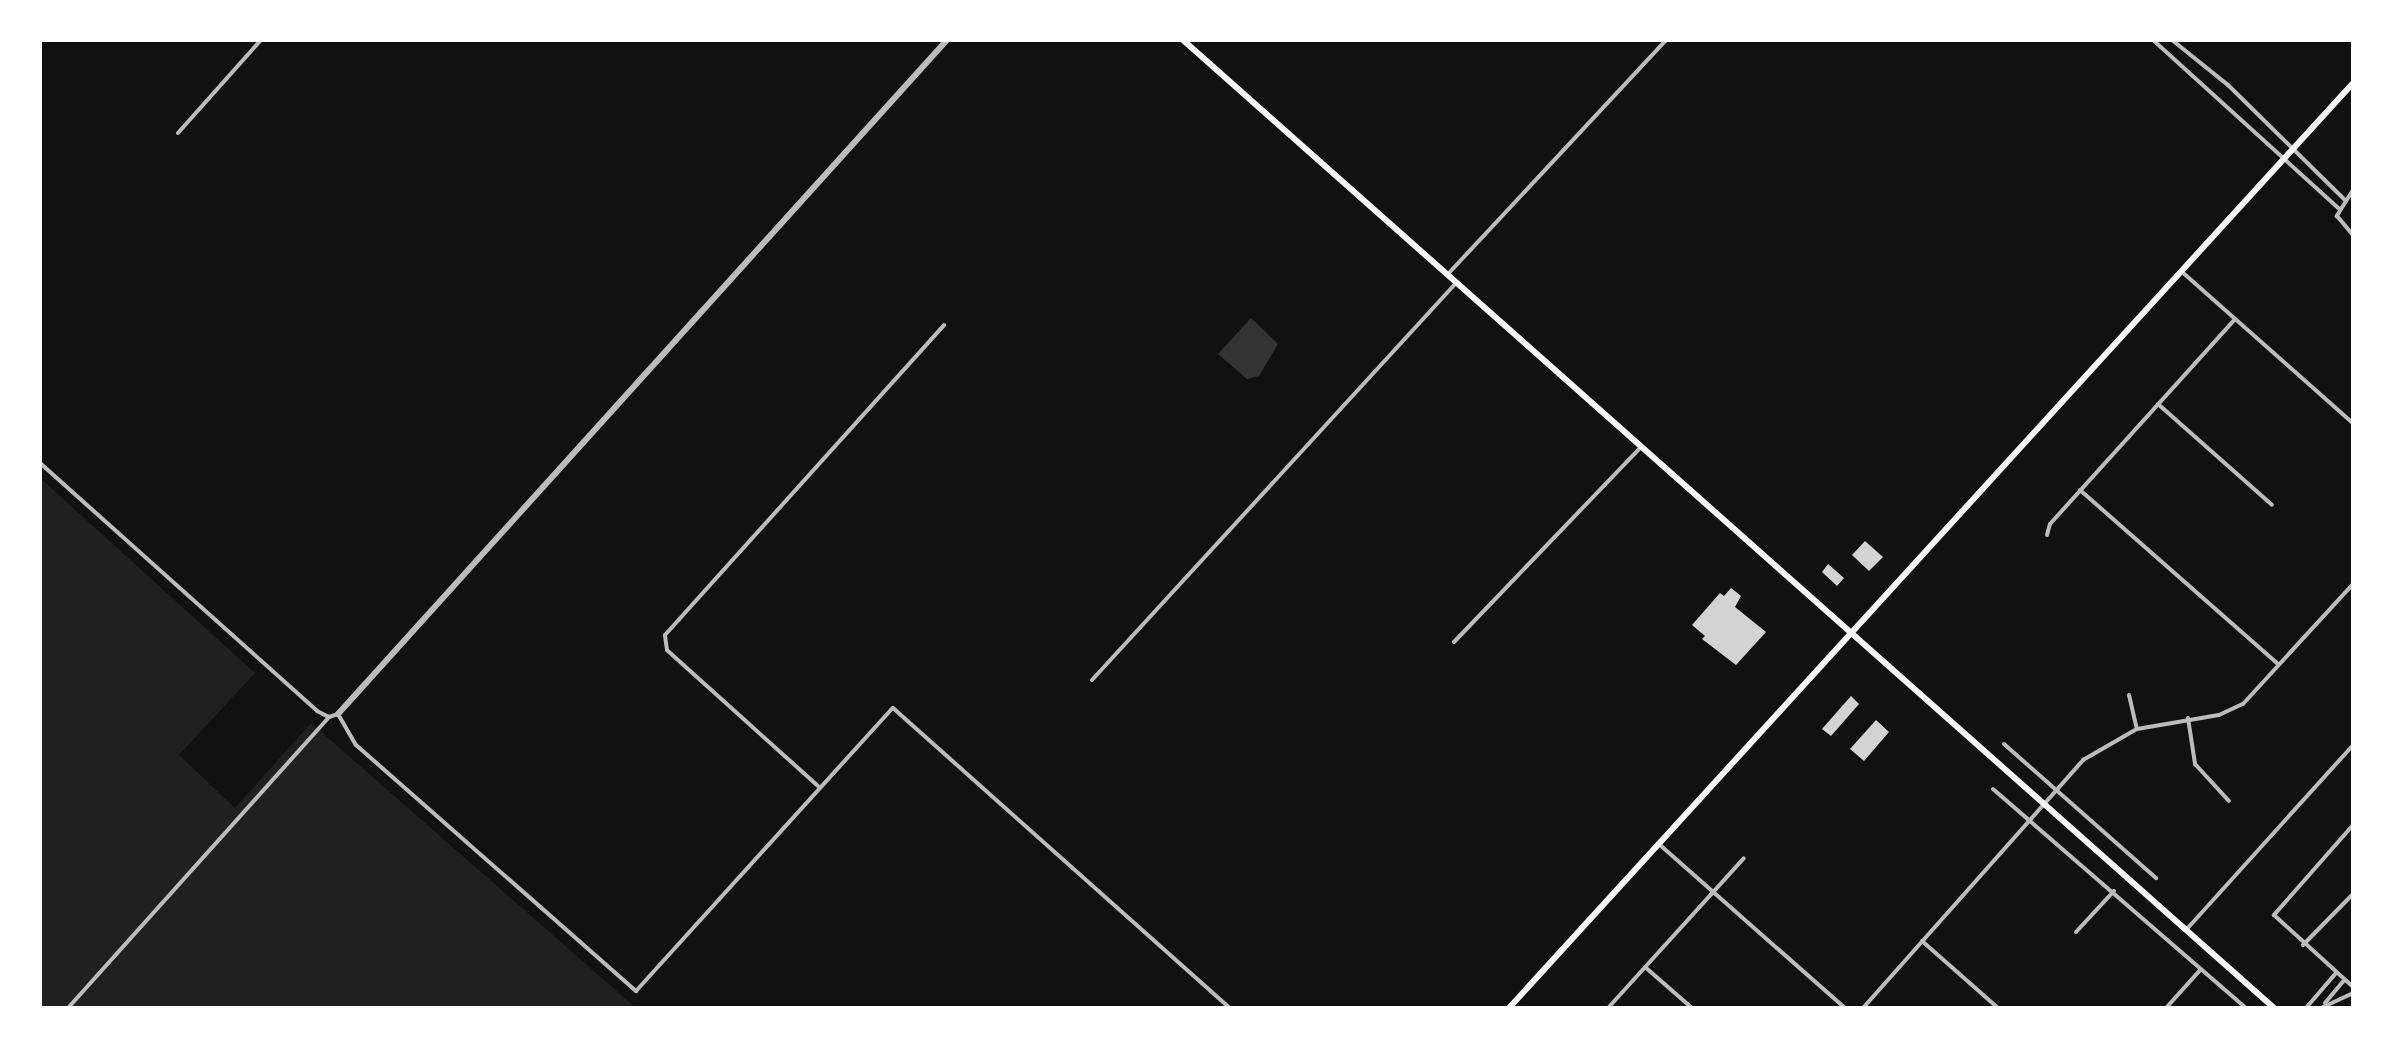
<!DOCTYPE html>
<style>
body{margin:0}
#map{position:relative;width:2393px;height:1048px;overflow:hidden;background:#111;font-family:Rubik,sans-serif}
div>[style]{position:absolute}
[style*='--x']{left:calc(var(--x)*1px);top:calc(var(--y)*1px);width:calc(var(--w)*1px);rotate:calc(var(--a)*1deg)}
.green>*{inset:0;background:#202020}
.water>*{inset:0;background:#333}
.building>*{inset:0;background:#d3d3d3}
.minor>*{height:4px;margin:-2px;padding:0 2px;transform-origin:2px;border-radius:2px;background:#bcbcbc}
.tertiary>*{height:6px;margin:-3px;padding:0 3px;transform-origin:3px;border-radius:3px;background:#bcbcbc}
.secondary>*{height:6px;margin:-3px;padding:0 3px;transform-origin:3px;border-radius:3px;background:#f5f5f5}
span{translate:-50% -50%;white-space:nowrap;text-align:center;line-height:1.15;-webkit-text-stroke:7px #fff;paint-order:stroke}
.frame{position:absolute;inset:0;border:42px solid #fff;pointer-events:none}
</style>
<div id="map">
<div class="green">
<i style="clip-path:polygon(40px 478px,255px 673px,179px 755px,235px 808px,311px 723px,636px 1008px,40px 1008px)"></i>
</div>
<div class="water">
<i style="clip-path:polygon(1251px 318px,1278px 344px,1259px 376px,1247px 379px,1218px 354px)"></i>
</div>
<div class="building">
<i style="clip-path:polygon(1865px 541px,1883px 557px,1869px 571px,1852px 555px)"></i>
<i style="clip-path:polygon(1828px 564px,1844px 578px,1837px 586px,1822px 572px)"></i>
<i style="clip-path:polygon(1731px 588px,1741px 596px,1735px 607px,1766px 632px,1736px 665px,1702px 639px,1705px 636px,1692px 625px,1720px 593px,1724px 596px)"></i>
<i style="clip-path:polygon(1851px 696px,1859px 704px,1831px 736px,1822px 729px)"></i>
<i style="clip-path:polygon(1876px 720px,1889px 732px,1864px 761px,1850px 749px)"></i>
</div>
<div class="minor">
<i style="--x:2153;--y:40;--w:250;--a:42.2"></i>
<i style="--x:2172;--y:40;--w:72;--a:38.8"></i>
<i style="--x:2228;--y:85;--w:163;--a:44.5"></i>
<i style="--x:178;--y:133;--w:125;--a:-48.3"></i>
<i style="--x:2353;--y:190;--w:31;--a:122"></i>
<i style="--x:2337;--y:216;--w:25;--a:50"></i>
<i style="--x:2181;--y:271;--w:230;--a:41.5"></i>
<i style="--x:1448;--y:274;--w:320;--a:-47"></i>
<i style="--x:2158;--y:404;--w:152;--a:41.5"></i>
<i style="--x:40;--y:463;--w:372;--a:41.8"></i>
<i style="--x:317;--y:711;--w:13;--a:27"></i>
<i style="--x:329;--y:717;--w:9;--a:-18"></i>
<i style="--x:338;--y:714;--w:36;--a:60"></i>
<i style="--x:356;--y:745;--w:373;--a:41.3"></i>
<i style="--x:636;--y:991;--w:382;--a:-47.8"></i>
<i style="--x:893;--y:708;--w:451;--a:41.7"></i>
<i style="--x:2080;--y:490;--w:264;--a:41.3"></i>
<i style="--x:2047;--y:535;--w:11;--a:-75"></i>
<i style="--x:2050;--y:524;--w:276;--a:-47.9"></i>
<i style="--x:1454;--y:642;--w:270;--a:-46.2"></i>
<i style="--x:1092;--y:680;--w:540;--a:-47.48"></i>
<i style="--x:2129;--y:695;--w:35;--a:77"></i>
<i style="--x:2188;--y:718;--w:47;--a:81.3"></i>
<i style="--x:2195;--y:764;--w:50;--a:47.4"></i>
<i style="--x:2004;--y:744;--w:203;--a:41.4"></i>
<i style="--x:818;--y:786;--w:203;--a:-138"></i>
<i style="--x:667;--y:650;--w:15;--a:-98"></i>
<i style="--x:665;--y:635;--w:417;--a:-48"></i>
<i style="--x:1993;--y:789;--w:335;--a:40.9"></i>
<i style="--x:2353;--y:825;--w:120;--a:131.3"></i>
<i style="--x:2274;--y:915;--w:107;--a:42.3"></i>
<i style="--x:1660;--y:845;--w:247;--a:41.4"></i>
<i style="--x:2186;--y:930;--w:249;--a:-47.9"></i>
<i style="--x:2076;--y:932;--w:56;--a:-47.2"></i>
<i style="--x:1922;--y:941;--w:101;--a:41.4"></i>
<i style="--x:2303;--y:945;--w:71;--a:-45.6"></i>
<i style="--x:1645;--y:967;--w:62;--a:41.1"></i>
<i style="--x:2325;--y:1003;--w:30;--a:-50"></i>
<i style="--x:68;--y:1008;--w:391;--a:-48.1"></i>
<i style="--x:1608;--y:1008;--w:202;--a:-47.8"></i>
<i style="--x:1863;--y:1008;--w:332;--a:-48.4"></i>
<i style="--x:2083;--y:760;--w:62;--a:-29.9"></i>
<i style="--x:2137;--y:729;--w:83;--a:-9.7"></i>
<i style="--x:2219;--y:715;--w:26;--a:-25"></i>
<i style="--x:2243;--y:704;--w:163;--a:-47.5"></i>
<i style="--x:2166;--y:1008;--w:52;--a:-48.1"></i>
<i style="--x:2306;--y:1008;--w:46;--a:-49.4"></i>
<i style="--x:2321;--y:1008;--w:35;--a:-25"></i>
</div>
<div class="tertiary">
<i style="--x:338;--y:714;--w:908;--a:-47.9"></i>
</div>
<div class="secondary">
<i style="--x:1183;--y:40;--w:1459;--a:41.58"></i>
<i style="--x:1509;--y:1008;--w:1252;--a:-47.62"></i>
</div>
<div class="frame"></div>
</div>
